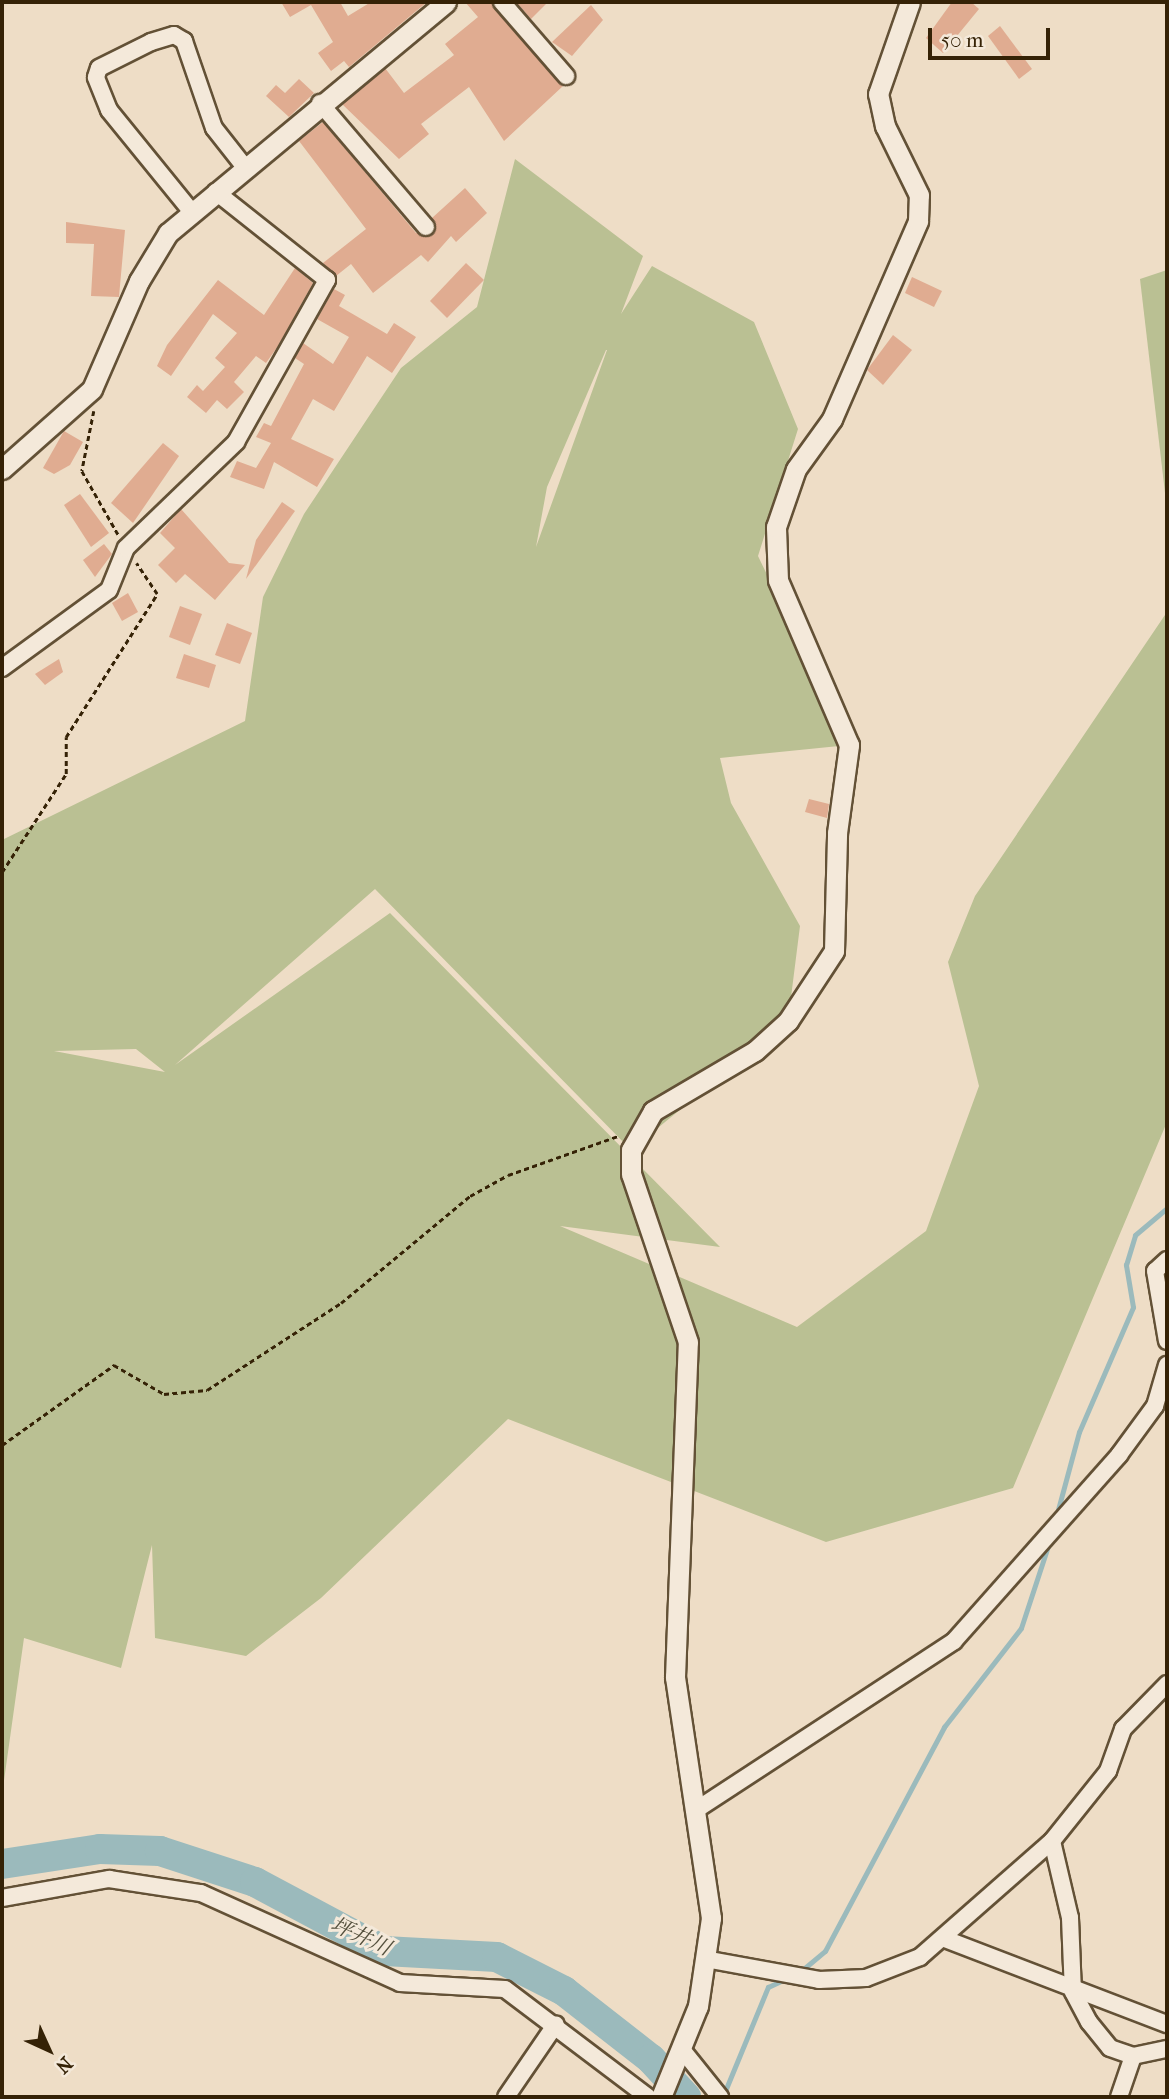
<!DOCTYPE html>
<meta charset="utf-8">
<style>
body{margin:0}
#map{position:relative;width:1169px;height:2099px;overflow:hidden;background:#eeddc6;font-family:"IM FELL French Canon","Noto Serif JP",serif}
div>[style]{position:absolute}
[style*='--x']{left:calc(var(--x)*1px);top:calc(var(--y)*1px);width:calc(var(--w)*1px);rotate:calc(var(--a)*1deg)}
.green>*{inset:0;background:#bac093}
.stream>*{height:5px;margin:-2.5px;padding:0 2.5px;transform-origin:2.5px;border-radius:2.5px;background:#9bbabc}
.river>*{height:30px;margin:-15px;padding:0 15px;transform-origin:15px;border-radius:15px;background:#9bbabc}
.building>*{inset:0;background:#e0ac91}
.path>*{height:2.5px;margin-top:-1.25px;transform-origin:0;background:repeating-linear-gradient(90deg,#352206 0 5px,transparent 0 8.5px)}
.roads{filter:drop-shadow(2px 0 #635136) drop-shadow(-2px 0 #635136) drop-shadow(0 2px #635136) drop-shadow(0 -2px #635136)}
.minor>*{height:16px;margin:-8px;padding:0 8px;transform-origin:8px;border-radius:8px;background:#f4e9da}
.tertiary>*{height:19px;margin:-9.5px;padding:0 9.5px;transform-origin:9.5px;border-radius:9.5px;background:#f4e9da}
span{translate:-50% -50%;white-space:nowrap;text-align:center;line-height:1.15;-webkit-text-stroke:6px #f4e9da;paint-order:stroke}
.water-label{font-size:21px;color:#54503d;font-style:italic}
.frame{position:absolute;inset:0;border:4px solid #352206;pointer-events:none}
.north{position:absolute;left:14px;top:2015px;width:70px;height:70px;-webkit-text-stroke:5px #f4e9da;paint-order:stroke;rotate:135deg;font-size:19px;font-weight:700;line-height:28px;text-align:center;color:#352206}
.north::after{content:'';display:block;margin:auto;width:24px;height:32px;background:#352206;clip-path:polygon(50% 0,100% 100%,50% 72%,0 100%)}
.scale{position:absolute;left:928px;top:28px;width:122px;height:32px;box-sizing:border-box;border:4px solid #352206;border-top:0;padding-left:9px;font-size:21px;line-height:24px;white-space:nowrap;color:#352206;-webkit-text-stroke:5px #f4e9da;paint-order:stroke}
</style>
<div id="map">
<div class="green">
<i style="clip-path:polygon(evenodd,515px 159px,643px 256px,621px 314px,652px 266px,754px 322px,798px 429px,758px 556px,849px 745px,720px 758px,731px 803px,800px 926px,788px 1021px,631px 1150px,375px 889px,175px 1065px,390px 913px,720px 1247px,560px 1226px,797px 1327px,926px 1231px,979px 1086px,948px 962px,975px 896px,1167px 612px,1167px 1122px,1013px 1488px,826px 1542px,508px 1419px,321px 1598px,246px 1656px,155px 1638px,152px 1545px,121px 1668px,24px 1638px,2px 1795px,2px 840px,245px 721px,263px 597px,304px 514px,401px 368px,477px 307px,515px 159px,606px 350px,607px 350px,536px 547px,547px 487px,606px 350px,515px 159px,136px 1049px,165px 1072px,54px 1051px,136px 1049px)"></i>
<i style="clip-path:polygon(1167px 270px,1167px 510px,1140px 279px)"></i>
</div>
<div class="stream">
<i style="--x:1056;--y:1517;--w:88;--a:-74.9"></i>
<i style="--x:1079;--y:1432;--w:136;--a:-66.6"></i>
<i style="--x:1133;--y:1307;--w:43;--a:-99.5"></i>
<i style="--x:1126;--y:1265;--w:31;--a:-73"></i>
<i style="--x:1135;--y:1235;--w:42;--a:-40.2"></i>
<i style="--x:801;--y:1971;--w:31;--a:-40"></i>
<i style="--x:825;--y:1951;--w:254;--a:-62"></i>
<i style="--x:944;--y:1727;--w:125;--a:-52.1"></i>
<i style="--x:1021;--y:1628;--w:89;--a:-71.8"></i>
<i style="--x:723;--y:2096;--w:118;--a:-67.6"></i>
<i style="--x:768;--y:1987;--w:19;--a:-25"></i>
</div>
<div class="river">
<i style="--x:2;--y:1864;--w:99;--a:-8.7"></i>
<i style="--x:100;--y:1849;--w:60;--a:1.9"></i>
<i style="--x:160;--y:1851;--w:100;--a:18.1"></i>
<i style="--x:255;--y:1882;--w:146;--a:28.1"></i>
<i style="--x:384;--y:1951;--w:113;--a:3"></i>
<i style="--x:497;--y:1957;--w:75;--a:26.9"></i>
<i style="--x:564;--y:1991;--w:110;--a:38"></i>
<i style="--x:651;--y:2059;--w:52;--a:47.4"></i>
</div>
<div class="building">
<i style="clip-path:polygon(281px 2px,340px 2px,348px 16px,371px 2px,427px 2px,349px 67px,344px 61px,331px 71px,318px 53px,333px 42px,311px 5px,290px 17px)"></i>
<i style="clip-path:polygon(465px 2px,490px 2px,563px 86px,504px 141px,469px 87px,421px 124px,429px 134px,399px 159px,342px 104px,385px 68px,404px 93px,454px 55px,445px 44px,478px 17px)"></i>
<i style="clip-path:polygon(516px 2px,548px 2px,531px 19px)"></i>
<i style="clip-path:polygon(952px 2px,971px 2px,979px 9px,943px 53px,926px 38px)"></i>
<i style="clip-path:polygon(591px 5px,603px 20px,572px 56px,552px 42px)"></i>
<i style="clip-path:polygon(1000px 26px,1032px 69px,1019px 79px,988px 36px)"></i>
<i style="clip-path:polygon(299px 79px,314px 93px,289px 117px,266px 96px,276px 85px,285px 93px)"></i>
<i style="clip-path:polygon(323px 122px,416px 233px,433px 234px,432px 218px,465px 188px,487px 213px,456px 242px,451px 236px,428px 262px,421px 255px,373px 293px,351px 264px,336px 276px,323px 263px,366px 229px,299px 141px)"></i>
<i style="clip-path:polygon(66px 222px,125px 230px,119px 297px,91px 296px,94px 244px,66px 243px)"></i>
<i style="clip-path:polygon(466px 263px,484px 280px,447px 318px,430px 301px)"></i>
<i style="clip-path:polygon(295px 268px,313px 283px,278px 346px,266px 363px,256px 356px,234px 382px,244px 392px,227px 409px,217px 400px,206px 413px,187px 397px,197px 385px,203px 391px,225px 367px,215px 358px,237px 333px,213px 314px,171px 376px,157px 366px,167px 345px,218px 280px,264px 315px)"></i>
<i style="clip-path:polygon(912px 277px,942px 291px,934px 307px,905px 293px)"></i>
<i style="clip-path:polygon(334px 289px,345px 295px,339px 306px,387px 334px,394px 323px,416px 337px,392px 373px,367px 356px,334px 411px,313px 399px,291px 439px,334px 459px,317px 487px,274px 462px,264px 489px,230px 477px,237px 461px,256px 468px,271px 443px,256px 437px,264px 423px,271px 426px,304px 364px,295px 358px,303px 343px,333px 364px,349px 337px,317px 319px)"></i>
<i style="clip-path:polygon(893px 335px,912px 350px,883px 385px,867px 370px)"></i>
<i style="clip-path:polygon(64px 431px,83px 442px,70px 465px,54px 474px,43px 468px)"></i>
<i style="clip-path:polygon(163px 443px,179px 456px,133px 523px,111px 503px)"></i>
<i style="clip-path:polygon(80px 494px,109px 533px,91px 547px,64px 505px)"></i>
<i style="clip-path:polygon(282px 502px,295px 511px,246px 579px,256px 540px)"></i>
<i style="clip-path:polygon(181px 509px,229px 563px,245px 565px,215px 600px,185px 574px,176px 583px,158px 565px,175px 548px,160px 533px)"></i>
<i style="clip-path:polygon(104px 544px,112px 554px,95px 577px,83px 560px)"></i>
<i style="clip-path:polygon(128px 593px,138px 612px,122px 621px,112px 603px)"></i>
<i style="clip-path:polygon(180px 606px,202px 614px,190px 645px,169px 637px)"></i>
<i style="clip-path:polygon(227px 623px,252px 633px,240px 664px,215px 655px)"></i>
<i style="clip-path:polygon(184px 654px,216px 665px,209px 688px,176px 678px)"></i>
<i style="clip-path:polygon(59px 659px,63px 672px,45px 685px,35px 674px)"></i>
<i style="clip-path:polygon(809px 799px,829px 804px,827px 818px,805px 812px)"></i>
</div>
<div class="path">
<i style="--x:94;--y:411;--w:61;--a:101.3"></i>
<i style="--x:82;--y:471;--w:73;--a:60.3"></i>
<i style="--x:2;--y:872;--w:117;--a:-56.9"></i>
<i style="--x:66;--y:774;--w:37;--a:-90"></i>
<i style="--x:66;--y:737;--w:169;--a:-57.5"></i>
<i style="--x:157;--y:594;--w:37;--a:-124"></i>
<i style="--x:2;--y:1445;--w:138;--a:-35.5"></i>
<i style="--x:114;--y:1365;--w:58;--a:30.1"></i>
<i style="--x:164;--y:1394;--w:43;--a:-5.3"></i>
<i style="--x:207;--y:1390;--w:160;--a:-33"></i>
<i style="--x:341;--y:1303;--w:168;--a:-39.7"></i>
<i style="--x:470;--y:1196;--w:43;--a:-28.9"></i>
<i style="--x:508;--y:1175;--w:117;--a:-19.5"></i>
</div>
<div class="roads">
<div class="minor">
<i style="--x:502;--y:2;--w:98;--a:49.1"></i>
<i style="--x:320;--y:103;--w:163;--a:49.5"></i>
<i style="--x:191;--y:211;--w:130;--a:-129.1"></i>
<i style="--x:109;--y:110;--w:35;--a:-112"></i>
<i style="--x:96;--y:77;--w:9;--a:-72"></i>
<i style="--x:99;--y:68;--w:58;--a:-26.6"></i>
<i style="--x:151;--y:42;--w:24;--a:-17"></i>
<i style="--x:174;--y:35;--w:12;--a:31"></i>
<i style="--x:184;--y:41;--w:92;--a:71"></i>
<i style="--x:214;--y:128;--w:48;--a:51.7"></i>
<i style="--x:2;--y:668;--w:132;--a:-36.1"></i>
<i style="--x:109;--y:590;--w:45;--a:-68"></i>
<i style="--x:126;--y:548;--w:153;--a:-43.9"></i>
<i style="--x:236;--y:442;--w:186;--a:-60.7"></i>
<i style="--x:327;--y:280;--w:142;--a:-141.6"></i>
<i style="--x:1167;--y:1260;--w:16;--a:137"></i>
<i style="--x:1155;--y:1271;--w:71;--a:80.3"></i>
<i style="--x:696;--y:1810;--w:308;--a:-33.2"></i>
<i style="--x:954;--y:1641;--w:249;--a:-48.4"></i>
<i style="--x:1119;--y:1455;--w:61;--a:-53.7"></i>
<i style="--x:1155;--y:1406;--w:43;--a:-73.7"></i>
<i style="--x:1052;--y:1841;--w:79;--a:76.8"></i>
<i style="--x:1070;--y:1918;--w:74;--a:87.7"></i>
<i style="--x:1073;--y:1992;--w:34;--a:62"></i>
<i style="--x:1089;--y:2022;--w:33;--a:51"></i>
<i style="--x:1110;--y:2048;--w:24;--a:19"></i>
<i style="--x:1133;--y:2056;--w:35;--a:-12"></i>
<i style="--x:2;--y:1898;--w:109;--a:-10.1"></i>
<i style="--x:109;--y:1879;--w:93;--a:8.7"></i>
<i style="--x:201;--y:1893;--w:218;--a:24.3"></i>
<i style="--x:400;--y:1983;--w:105;--a:3.3"></i>
<i style="--x:505;--y:1989;--w:179;--a:37.1"></i>
<i style="--x:945;--y:1939;--w:238;--a:21"></i>
<i style="--x:705;--y:1959;--w:116;--a:10.4"></i>
<i style="--x:819;--y:1980;--w:47;--a:-2.4"></i>
<i style="--x:866;--y:1978;--w:58;--a:-21.3"></i>
<i style="--x:920;--y:1957;--w:176;--a:-41.3"></i>
<i style="--x:1052;--y:1841;--w:90;--a:-51.3"></i>
<i style="--x:1108;--y:1771;--w:45;--a:-70.3"></i>
<i style="--x:1123;--y:1729;--w:63;--a:-45.6"></i>
<i style="--x:684;--y:2052;--w:58;--a:51.3"></i>
<i style="--x:506;--y:2097;--w:88;--a:-55.6"></i>
<i style="--x:1119;--y:2097;--w:43;--a:-71.1"></i>
</div>
<div class="tertiary">
<i style="--x:2;--y:469;--w:120;--a:-41.6"></i>
<i style="--x:92;--y:389;--w:118;--a:-66.5"></i>
<i style="--x:139;--y:281;--w:56;--a:-58.9"></i>
<i style="--x:168;--y:233;--w:361;--a:-39.7"></i>
<i style="--x:661;--y:2097;--w:98;--a:-67.9"></i>
<i style="--x:698;--y:2006;--w:89;--a:-81.6"></i>
<i style="--x:711;--y:1918;--w:244;--a:-98.5"></i>
<i style="--x:675;--y:1677;--w:335;--a:-87.8"></i>
<i style="--x:688;--y:1342;--w:177;--a:-108.7"></i>
<i style="--x:631;--y:1174;--w:24;--a:-90"></i>
<i style="--x:631;--y:1150;--w:45;--a:-60.6"></i>
<i style="--x:653;--y:1111;--w:118;--a:-30.5"></i>
<i style="--x:755;--y:1051;--w:45;--a:-42.3"></i>
<i style="--x:788;--y:1021;--w:84;--a:-56.7"></i>
<i style="--x:834;--y:951;--w:118;--a:-88.5"></i>
<i style="--x:837;--y:833;--w:89;--a:-82.2"></i>
<i style="--x:849;--y:745;--w:180;--a:-113.3"></i>
<i style="--x:778;--y:580;--w:53;--a:-92.2"></i>
<i style="--x:776;--y:527;--w:61;--a:-71"></i>
<i style="--x:796;--y:469;--w:62;--a:-54.2"></i>
<i style="--x:832;--y:419;--w:216;--a:-66.5"></i>
<i style="--x:918;--y:221;--w:26;--a:-88"></i>
<i style="--x:919;--y:195;--w:77;--a:-116.2"></i>
<i style="--x:885;--y:126;--w:33;--a:-102"></i>
<i style="--x:878;--y:94;--w:97;--a:-70.8"></i>
</div>
</div>
<div class="water-label">
<span style="left:361px;top:1936px;rotate:25deg">坪井川</span>
</div>
<div class="frame"></div>
<div class="north">N</div>
<div class="scale">50 m</div>
</div>
